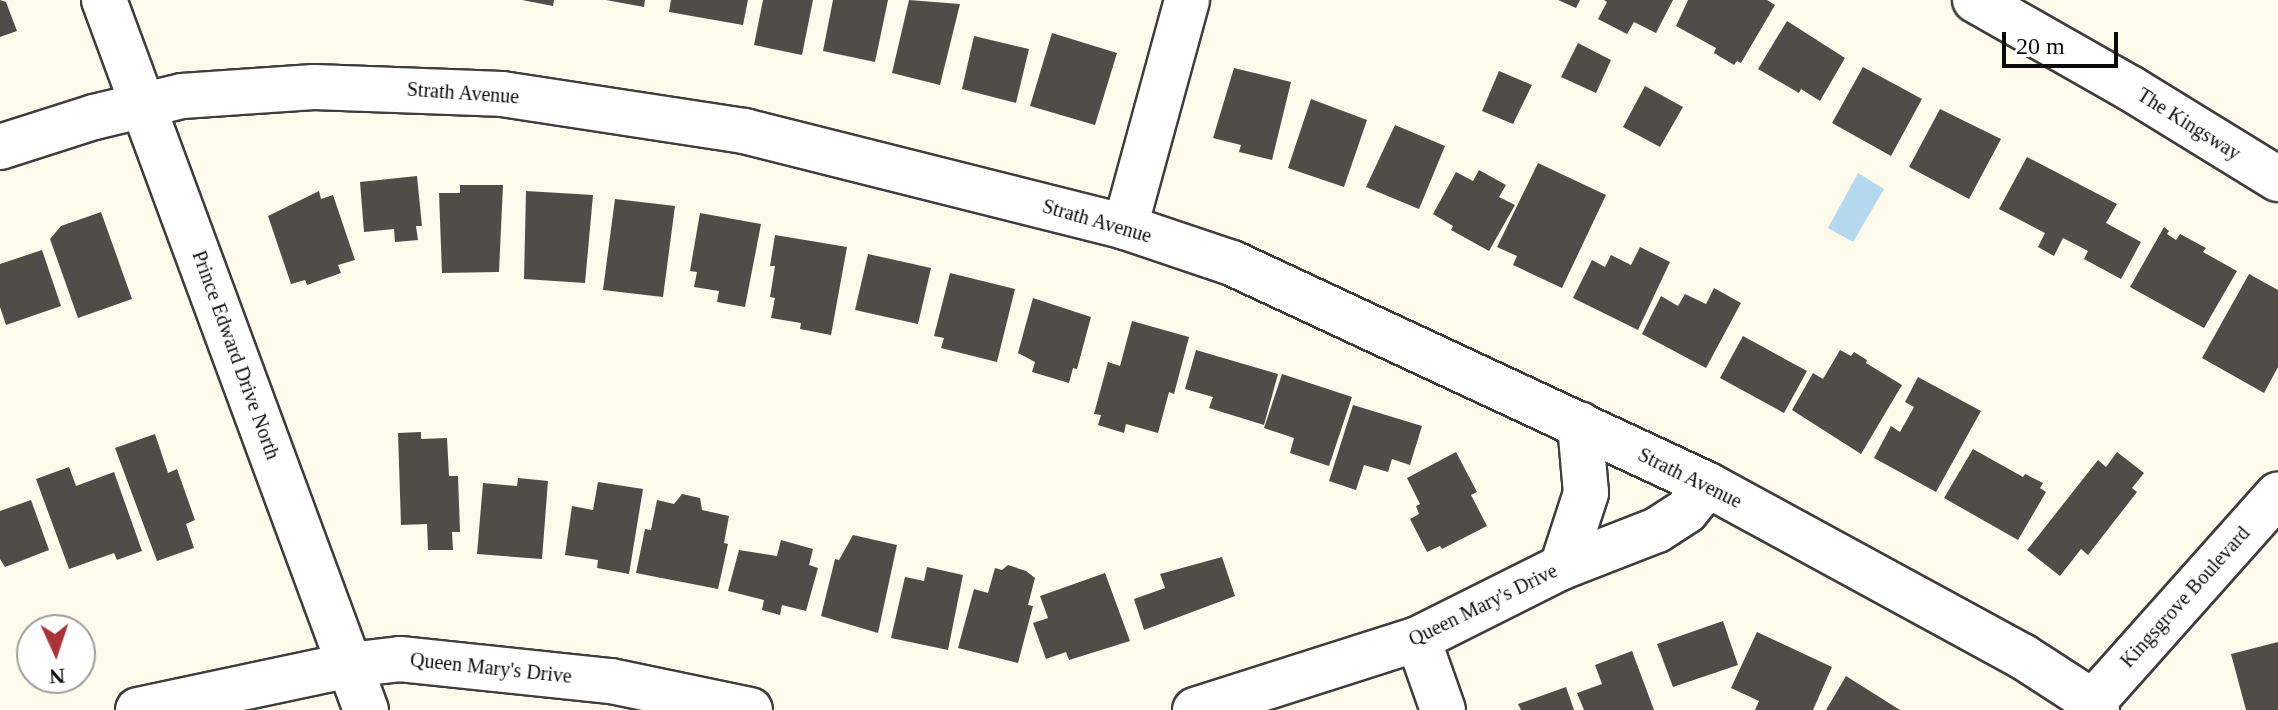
<!DOCTYPE html>
<style>
body{margin:0}
#map{position:relative;width:2278px;height:710px;overflow:hidden;background:#fdf9eb;font-family:"Times New Roman",serif}
div>[style]{position:absolute}
[style*='--x']{left:calc(var(--x)*1px);top:calc(var(--y)*1px);width:calc(var(--w)*1px);rotate:calc(var(--a)*1deg)}
.water>*{inset:0;background:#b4d9ef}
.building>*{inset:0;background:#524c48}
.roads{filter:drop-shadow(2px 0 #3e3e3e) drop-shadow(-2px 0 #3e3e3e) drop-shadow(0 2px #3e3e3e) drop-shadow(0 -2px #3e3e3e)}
.minor>*{height:44px;margin:-22px;padding:0 22px;transform-origin:22px;border-radius:22px;background:#fff}
span{translate:-50% -50%;white-space:nowrap;text-align:center;line-height:1.15;-webkit-text-stroke:8px #fff;paint-order:stroke}
.street-label{font-size:20px;color:#0b0b0b}
.north{position:absolute;left:16px;top:614px;width:80px;height:80px;box-sizing:border-box;background:#fff;border:2px solid #9d9d9d;border-radius:50%;rotate:177deg;font-size:22px;font-weight:700;line-height:32px;text-align:center;color:#0b0b0b}
.north::after{content:'';display:block;margin:auto;width:28px;height:36px;background:#ac3237;clip-path:polygon(50% 0,100% 100%,50% 72%,0 100%)}
.scale{position:absolute;left:2002px;top:32px;width:116px;height:36px;box-sizing:border-box;border:4px solid #0b0b0b;border-top:0;padding-left:10px;font-size:24px;line-height:28px;white-space:nowrap;color:#0b0b0b;-webkit-text-stroke:6px #fff;paint-order:stroke}
</style>
<div id="map">
<div class="water">
<i style="clip-path:polygon(1858px 173px,1884px 189px,1853px 242px,1828px 228px)"></i>
</div>
<div class="building">
<i style="clip-path:polygon(0 0,6px 2px,17px 31px,0 37px)"></i>
<i style="clip-path:polygon(522px 0,554px 0,553px 6px)"></i>
<i style="clip-path:polygon(606px 0,645px 0,644px 7px)"></i>
<i style="clip-path:polygon(671px 0,748px 0,743px 25px,669px 12px)"></i>
<i style="clip-path:polygon(763px 0,813px 0,802px 55px,754px 45px)"></i>
<i style="clip-path:polygon(833px 0,888px 0,875px 62px,823px 51px)"></i>
<i style="clip-path:polygon(909px 0,960px 4px,940px 85px,892px 73px)"></i>
<i style="clip-path:polygon(1558px 0,1580px 0,1576px 8px)"></i>
<i style="clip-path:polygon(1604px 0,1673px 0,1656px 33px,1634px 22px,1627px 34px,1598px 19px,1607px 2px)"></i>
<i style="clip-path:polygon(1688px 0,1767px 0,1775px 5px,1741px 63px,1737px 61px,1734px 65px,1714px 53px,1716px 48px,1676px 26px)"></i>
<i style="clip-path:polygon(1787px 21px,1845px 58px,1820px 101px,1801px 89px,1799px 93px,1758px 69px)"></i>
<i style="clip-path:polygon(1052px 33px,1117px 53px,1095px 125px,1030px 106px)"></i>
<i style="clip-path:polygon(974px 36px,1029px 49px,1016px 103px,962px 89px)"></i>
<i style="clip-path:polygon(1578px 43px,1611px 60px,1596px 93px,1561px 77px)"></i>
<i style="clip-path:polygon(1863px 67px,1922px 99px,1891px 156px,1832px 123px)"></i>
<i style="clip-path:polygon(1234px 68px,1291px 82px,1272px 160px,1239px 152px,1241px 145px,1213px 138px)"></i>
<i style="clip-path:polygon(1499px 71px,1532px 85px,1513px 124px,1482px 111px)"></i>
<i style="clip-path:polygon(1645px 86px,1683px 107px,1660px 147px,1623px 127px)"></i>
<i style="clip-path:polygon(1311px 99px,1367px 120px,1344px 187px,1288px 168px)"></i>
<i style="clip-path:polygon(1940px 109px,2001px 139px,1969px 199px,1909px 167px)"></i>
<i style="clip-path:polygon(1395px 125px,1445px 146px,1419px 209px,1366px 187px)"></i>
<i style="clip-path:polygon(2027px 157px,2117px 204px,2106px 223px,2141px 242px,2121px 279px,2084px 259px,2088px 251px,2063px 238px,2054px 256px,2038px 247px,2045px 233px,1999px 209px)"></i>
<i style="clip-path:polygon(1538px 163px,1606px 195px,1562px 288px,1513px 265px,1517px 256px,1497px 247px)"></i>
<i style="clip-path:polygon(1479px 170px,1506px 185px,1499px 197px,1515px 205px,1489px 251px,1451px 230px,1453px 226px,1433px 214px,1456px 172px,1473px 181px)"></i>
<i style="clip-path:polygon(417px 176px,422px 226px,416px 226px,418px 240px,395px 242px,394px 229px,364px 232px,360px 182px)"></i>
<i style="clip-path:polygon(460px 185px,503px 185px,499px 272px,442px 273px,439px 193px,460px 193px)"></i>
<i style="clip-path:polygon(319px 191px,321px 199px,333px 195px,355px 260px,338px 265px,341px 273px,307px 285px,305px 280px,291px 284px,268px 216px)"></i>
<i style="clip-path:polygon(526px 191px,593px 195px,585px 283px,524px 279px)"></i>
<i style="clip-path:polygon(615px 199px,675px 206px,663px 297px,603px 290px)"></i>
<i style="clip-path:polygon(101px 212px,132px 299px,78px 318px,50px 239px,61px 226px)"></i>
<i style="clip-path:polygon(700px 213px,761px 224px,745px 307px,717px 302px,719px 291px,694px 287px,697px 272px,690px 271px)"></i>
<i style="clip-path:polygon(2164px 227px,2169px 231px,2167px 234px,2176px 240px,2180px 234px,2206px 248px,2203px 252px,2237px 271px,2204px 328px,2130px 287px)"></i>
<i style="clip-path:polygon(775px 235px,847px 247px,831px 335px,800px 329px,801px 323px,771px 318px,775px 298px,770px 297px,775px 266px,770px 266px)"></i>
<i style="clip-path:polygon(1640px 247px,1670px 262px,1638px 330px,1573px 298px,1592px 260px,1605px 267px,1611px 255px,1631px 265px)"></i>
<i style="clip-path:polygon(42px 250px,61px 306px,6px 325px,0 307px,0 264px)"></i>
<i style="clip-path:polygon(868px 254px,931px 268px,918px 324px,855px 310px)"></i>
<i style="clip-path:polygon(950px 273px,1015px 289px,997px 362px,941px 348px,944px 338px,934px 336px)"></i>
<i style="clip-path:polygon(2249px 274px,2278px 290px,2278px 367px,2264px 393px,2202px 358px)"></i>
<i style="clip-path:polygon(1714px 288px,1741px 303px,1706px 368px,1642px 334px,1661px 296px,1678px 306px,1685px 294px,1706px 304px)"></i>
<i style="clip-path:polygon(1033px 298px,1091px 317px,1077px 369px,1073px 368px,1069px 383px,1032px 372px,1035px 362px,1018px 353px)"></i>
<i style="clip-path:polygon(1132px 321px,1189px 337px,1174px 394px,1169px 392px,1158px 433px,1126px 424px,1124px 433px,1098px 425px,1101px 415px,1094px 414px,1108px 362px,1120px 366px)"></i>
<i style="clip-path:polygon(1743px 336px,1807px 371px,1784px 413px,1720px 378px)"></i>
<i style="clip-path:polygon(1196px 350px,1278px 374px,1264px 425px,1209px 408px,1213px 397px,1185px 389px)"></i>
<i style="clip-path:polygon(1840px 350px,1851px 356px,1854px 352px,1867px 360px,1866px 363px,1902px 385px,1861px 454px,1792px 410px,1813px 373px,1823px 379px)"></i>
<i style="clip-path:polygon(1282px 374px,1352px 397px,1329px 466px,1290px 453px,1294px 438px,1264px 428px)"></i>
<i style="clip-path:polygon(1918px 377px,1981px 411px,1936px 492px,1874px 458px,1891px 426px,1900px 432px,1914px 407px,1905px 402px)"></i>
<i style="clip-path:polygon(1353px 405px,1422px 426px,1410px 465px,1392px 459px,1388px 472px,1364px 465px,1356px 490px,1329px 481px)"></i>
<i style="clip-path:polygon(421px 432px,421px 439px,447px 438px,449px 476px,458px 476px,460px 532px,452px 532px,453px 550px,428px 550px,427px 524px,401px 525px,398px 433px)"></i>
<i style="clip-path:polygon(155px 434px,168px 473px,177px 469px,195px 520px,186px 524px,194px 548px,157px 561px,115px 448px)"></i>
<i style="clip-path:polygon(1973px 449px,2023px 477px,2025px 474px,2043px 483px,2040px 488px,2046px 492px,2018px 540px,1944px 498px)"></i>
<i style="clip-path:polygon(1456px 452px,1477px 492px,1471px 495px,1487px 526px,1442px 549px,1440px 546px,1427px 552px,1410px 519px,1419px 514px,1416px 506px,1420px 504px,1407px 478px)"></i>
<i style="clip-path:polygon(2117px 452px,2144px 473px,2132px 488px,2137px 492px,2088px 555px,2081px 549px,2060px 576px,2027px 550px,2098px 460px,2106px 467px)"></i>
<i style="clip-path:polygon(69px 467px,76px 486px,114px 472px,142px 551px,117px 560px,114px 553px,69px 569px,36px 479px)"></i>
<i style="clip-path:polygon(518px 478px,548px 481px,542px 559px,477px 554px,483px 483px,517px 486px)"></i>
<i style="clip-path:polygon(598px 482px,643px 489px,629px 574px,597px 568px,598px 560px,565px 555px,572px 506px,593px 510px)"></i>
<i style="clip-path:polygon(682px 494px,700px 498px,702px 510px,729px 516px,724px 543px,728px 544px,718px 589px,636px 573px,645px 529px,651px 530px,657px 500px,674px 504px)"></i>
<i style="clip-path:polygon(31px 500px,49px 550px,5px 567px,0 559px,0 511px)"></i>
<i style="clip-path:polygon(853px 535px,897px 545px,878px 633px,821px 616px,835px 559px,839px 560px)"></i>
<i style="clip-path:polygon(781px 540px,813px 549px,809px 565px,818px 568px,806px 611px,782px 605px,780px 615px,762px 610px,764px 600px,728px 591px,739px 550px,777px 556px)"></i>
<i style="clip-path:polygon(1222px 557px,1235px 596px,1144px 630px,1134px 599px,1165px 588px,1160px 574px)"></i>
<i style="clip-path:polygon(1008px 565px,1026px 571px,1035px 578px,1028px 605px,1033px 606px,1018px 663px,958px 648px,974px 589px,988px 593px,995px 568px,1002px 570px)"></i>
<i style="clip-path:polygon(927px 567px,963px 575px,948px 650px,891px 638px,905px 577px,924px 581px)"></i>
<i style="clip-path:polygon(1105px 573px,1130px 641px,1069px 660px,1066px 652px,1046px 659px,1033px 623px,1048px 618px,1040px 596px)"></i>
<i style="clip-path:polygon(1723px 621px,1738px 665px,1673px 687px,1657px 644px)"></i>
<i style="clip-path:polygon(1757px 632px,1832px 667px,1813px 710px,1755px 710px,1759px 701px,1731px 688px)"></i>
<i style="clip-path:polygon(2278px 642px,2278px 710px,2246px 710px,2231px 654px)"></i>
<i style="clip-path:polygon(1632px 651px,1654px 710px,1584px 710px,1577px 693px,1602px 684px,1595px 665px)"></i>
<i style="clip-path:polygon(1846px 676px,1900px 710px,1826px 710px)"></i>
<i style="clip-path:polygon(1566px 687px,1574px 710px,1521px 710px,1518px 704px)"></i>
</div>
<div class="roads">
<div class="minor">
<i style="--x:104;--y:0;--w:757;--a:69.75"></i>
<i style="--x:1975;--y:0;--w:178;--a:29.6"></i>
<i style="--x:2130;--y:88;--w:174;--a:31.6"></i>
<i style="--x:0;--y:147;--w:99;--a:-17.7"></i>
<i style="--x:94;--y:117;--w:90;--a:-13.4"></i>
<i style="--x:182;--y:96;--w:132;--a:-3.9"></i>
<i style="--x:314;--y:87;--w:188;--a:2.1"></i>
<i style="--x:502;--y:94;--w:245;--a:8.7"></i>
<i style="--x:744;--y:131;--w:393;--a:14.1"></i>
<i style="--x:1125;--y:227;--w:113;--a:18.6"></i>
<i style="--x:1232;--y:263;--w:525;--a:25"></i>
<i style="--x:1708;--y:485;--w:358;--a:28.6"></i>
<i style="--x:2022;--y:656;--w:85;--a:32.9"></i>
<i style="--x:2093;--y:702;--w:9;--a:63"></i>
<i style="--x:1125;--y:227;--w:235;--a:-74.7"></i>
<i style="--x:1562;--y:567;--w:78;--a:-72"></i>
<i style="--x:1586;--y:493;--w:69;--a:-95"></i>
<i style="--x:1418;--y:639;--w:75;--a:70.6"></i>
<i style="--x:2093;--y:702;--w:278;--a:-48.3"></i>
<i style="--x:138;--y:710;--w:216;--a:-12"></i>
<i style="--x:349;--y:665;--w:51;--a:-6.7"></i>
<i style="--x:400;--y:659;--w:212;--a:6"></i>
<i style="--x:611;--y:681;--w:142;--a:11.8"></i>
<i style="--x:1195;--y:710;--w:234;--a:-17.7"></i>
<i style="--x:1418;--y:639;--w:161;--a:-26.6"></i>
<i style="--x:1562;--y:567;--w:102;--a:-21.3"></i>
<i style="--x:1657;--y:530;--w:35;--a:-33"></i>
<i style="--x:1686;--y:511;--w:34;--a:-50"></i>
</div>
</div>
<div class="street-label">
<span style="left:463px;top:93px;rotate:4deg">Strath Avenue</span>
<span style="left:2189px;top:124px;rotate:32deg">The Kingsway</span>
<span style="left:1097px;top:221px;rotate:16deg">Strath Avenue</span>
<span style="left:236px;top:355px;rotate:70deg">Prince Edward Drive North</span>
<span style="left:1690px;top:478px;rotate:26deg">Strath Avenue</span>
<span style="left:2185px;top:597px;rotate:-48deg">Kingsgrove Boulevard</span>
<span style="left:1483px;top:605px;rotate:-26deg">Queen Mary's Drive</span>
<span style="left:491px;top:668px;rotate:6deg">Queen Mary's Drive</span>
</div>
<div class="north">N</div>
<div class="scale">20 m</div>
</div>
